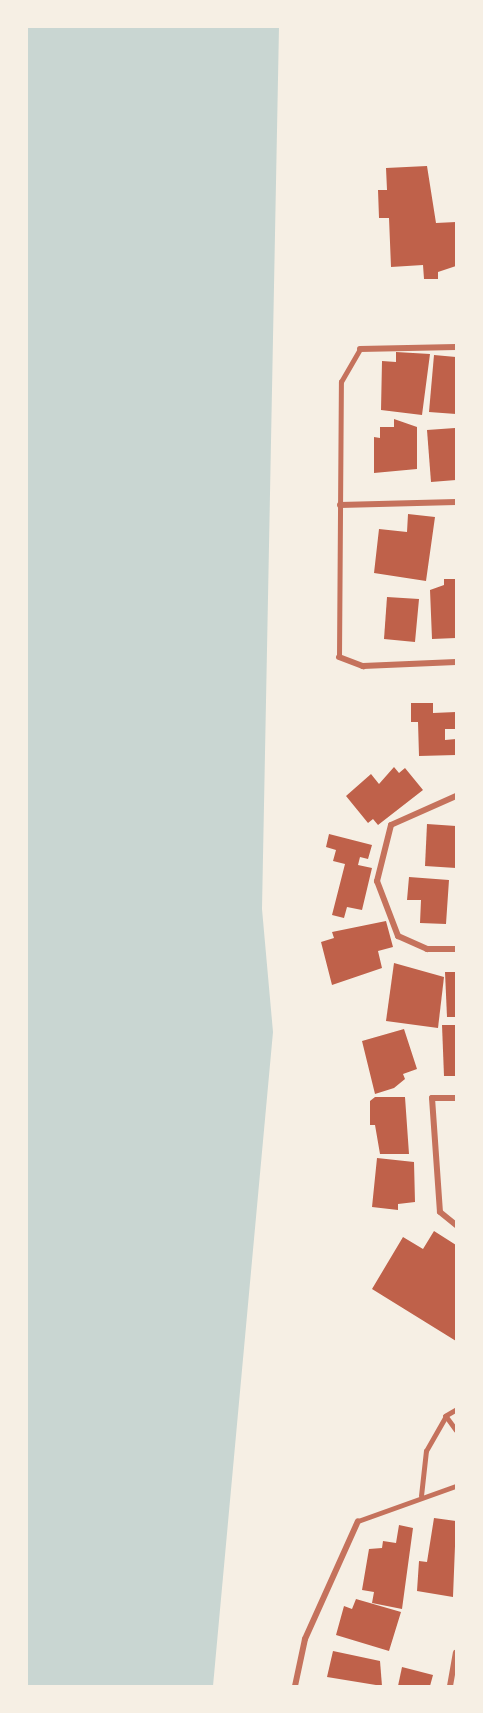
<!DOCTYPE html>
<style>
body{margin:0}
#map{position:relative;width:483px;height:1713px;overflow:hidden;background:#f6efe4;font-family:Helvetica,sans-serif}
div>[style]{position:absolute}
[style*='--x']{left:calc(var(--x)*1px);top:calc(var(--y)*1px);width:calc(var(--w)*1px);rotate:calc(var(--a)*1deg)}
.water>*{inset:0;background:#c9d6d2}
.building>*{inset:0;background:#bf614a}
.service>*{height:4.5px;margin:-2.25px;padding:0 2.25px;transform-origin:2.25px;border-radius:2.25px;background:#c5725c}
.minor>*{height:6px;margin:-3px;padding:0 3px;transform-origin:3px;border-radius:3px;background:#c5725c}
span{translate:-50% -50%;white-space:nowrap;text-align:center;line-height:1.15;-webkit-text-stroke:4.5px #f6efe4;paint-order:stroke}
.frame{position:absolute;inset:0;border:28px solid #f6efe4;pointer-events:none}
</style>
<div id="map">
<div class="water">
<i style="clip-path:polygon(27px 27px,279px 27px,262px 909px,273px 1032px,213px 1686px,27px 1686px)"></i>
</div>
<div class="building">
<i style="clip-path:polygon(427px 166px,436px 223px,456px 222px,456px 266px,438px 272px,438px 279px,424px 279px,423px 265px,391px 267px,389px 218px,379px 218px,378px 190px,387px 190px,386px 168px)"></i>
<i style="clip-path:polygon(396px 352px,430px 354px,422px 415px,381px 410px,382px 361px,396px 362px)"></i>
<i style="clip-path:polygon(434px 355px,456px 357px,456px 414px,429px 412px)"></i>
<i style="clip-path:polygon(394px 419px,417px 427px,417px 469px,374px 473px,374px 437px,380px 438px,380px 427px,394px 427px)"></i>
<i style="clip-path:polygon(455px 428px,456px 480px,431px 482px,427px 430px)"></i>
<i style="clip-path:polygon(408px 514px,435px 517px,426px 581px,374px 573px,379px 529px,407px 532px)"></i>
<i style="clip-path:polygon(444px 579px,456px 579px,456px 638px,432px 639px,430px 590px,444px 585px)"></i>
<i style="clip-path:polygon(387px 597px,419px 599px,415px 642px,384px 639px)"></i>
<i style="clip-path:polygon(411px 703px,433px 703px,433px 713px,456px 712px,456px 729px,445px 729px,445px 740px,456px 739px,456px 755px,419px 756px,418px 722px,411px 722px)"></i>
<i style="clip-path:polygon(394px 767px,399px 773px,405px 768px,423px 790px,378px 825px,373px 819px,368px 823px,346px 796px,371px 774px,379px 784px)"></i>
<i style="clip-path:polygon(427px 824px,456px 826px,456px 868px,425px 866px)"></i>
<i style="clip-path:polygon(329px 834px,372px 845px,368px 859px,360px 857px,358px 865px,372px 868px,362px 910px,347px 907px,344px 918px,332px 915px,345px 864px,333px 861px,336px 850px,326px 847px)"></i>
<i style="clip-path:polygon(409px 877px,449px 880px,446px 924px,420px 923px,421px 900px,407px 900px)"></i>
<i style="clip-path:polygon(386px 921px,393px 947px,378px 951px,382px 968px,332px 985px,321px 942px,334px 938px,332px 932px)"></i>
<i style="clip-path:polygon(394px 963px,444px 977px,438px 1028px,386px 1021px)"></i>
<i style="clip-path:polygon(445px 972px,456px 972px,456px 1017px,447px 1017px)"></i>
<i style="clip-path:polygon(442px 1025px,455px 1025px,456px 1076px,444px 1076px)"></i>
<i style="clip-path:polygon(404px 1029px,417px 1069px,403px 1074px,405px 1079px,394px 1088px,375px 1094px,362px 1041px)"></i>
<i style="clip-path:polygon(375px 1097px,405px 1097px,409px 1154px,380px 1154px,375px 1125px,370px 1125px,370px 1101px)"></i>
<i style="clip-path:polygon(377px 1158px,414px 1162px,415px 1202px,398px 1204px,398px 1210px,372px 1207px)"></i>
<i style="clip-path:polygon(434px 1231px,456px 1245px,456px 1341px,372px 1289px,403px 1237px,423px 1249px)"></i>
<i style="clip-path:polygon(434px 1518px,456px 1521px,453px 1597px,417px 1591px,419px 1561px,427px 1562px)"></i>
<i style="clip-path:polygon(399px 1525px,413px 1528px,402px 1609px,372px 1603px,374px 1592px,362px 1590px,369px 1549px,382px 1548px,383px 1541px,396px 1543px)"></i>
<i style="clip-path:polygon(356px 1599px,401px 1612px,389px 1651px,336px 1635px,344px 1606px,352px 1609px)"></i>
<i style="clip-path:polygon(333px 1651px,380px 1661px,382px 1686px,327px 1677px)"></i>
<i style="clip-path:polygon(402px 1667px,433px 1675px,430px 1686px,398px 1686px)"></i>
</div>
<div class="service">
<i style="--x:339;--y:657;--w:275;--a:-89.6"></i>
<i style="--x:341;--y:382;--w:38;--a:-60"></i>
<i style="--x:456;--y:1410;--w:12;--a:149"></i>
<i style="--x:446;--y:1416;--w:17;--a:54"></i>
<i style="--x:421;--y:1496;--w:45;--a:-83.7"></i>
<i style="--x:426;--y:1451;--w:40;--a:-60.3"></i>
<i style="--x:358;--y:1521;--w:104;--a:-19.7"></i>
</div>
<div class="minor">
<i style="--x:360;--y:349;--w:96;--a:-1.2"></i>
<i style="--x:340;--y:505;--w:116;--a:-1.5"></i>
<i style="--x:339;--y:657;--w:26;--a:21"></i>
<i style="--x:363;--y:666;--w:93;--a:-2.5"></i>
<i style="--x:456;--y:796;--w:71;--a:156"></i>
<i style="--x:391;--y:825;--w:58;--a:104"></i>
<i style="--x:377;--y:881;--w:59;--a:69.1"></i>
<i style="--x:398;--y:936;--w:32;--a:24"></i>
<i style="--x:427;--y:949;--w:29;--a:0"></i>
<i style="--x:456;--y:1098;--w:24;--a:180"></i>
<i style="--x:432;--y:1098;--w:114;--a:86"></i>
<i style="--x:440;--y:1212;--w:21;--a:39"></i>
<i style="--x:295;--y:1686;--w:48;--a:-78"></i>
<i style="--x:305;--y:1639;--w:129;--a:-65.8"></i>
<i style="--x:450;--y:1686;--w:34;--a:-80"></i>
</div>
<div class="frame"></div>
</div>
